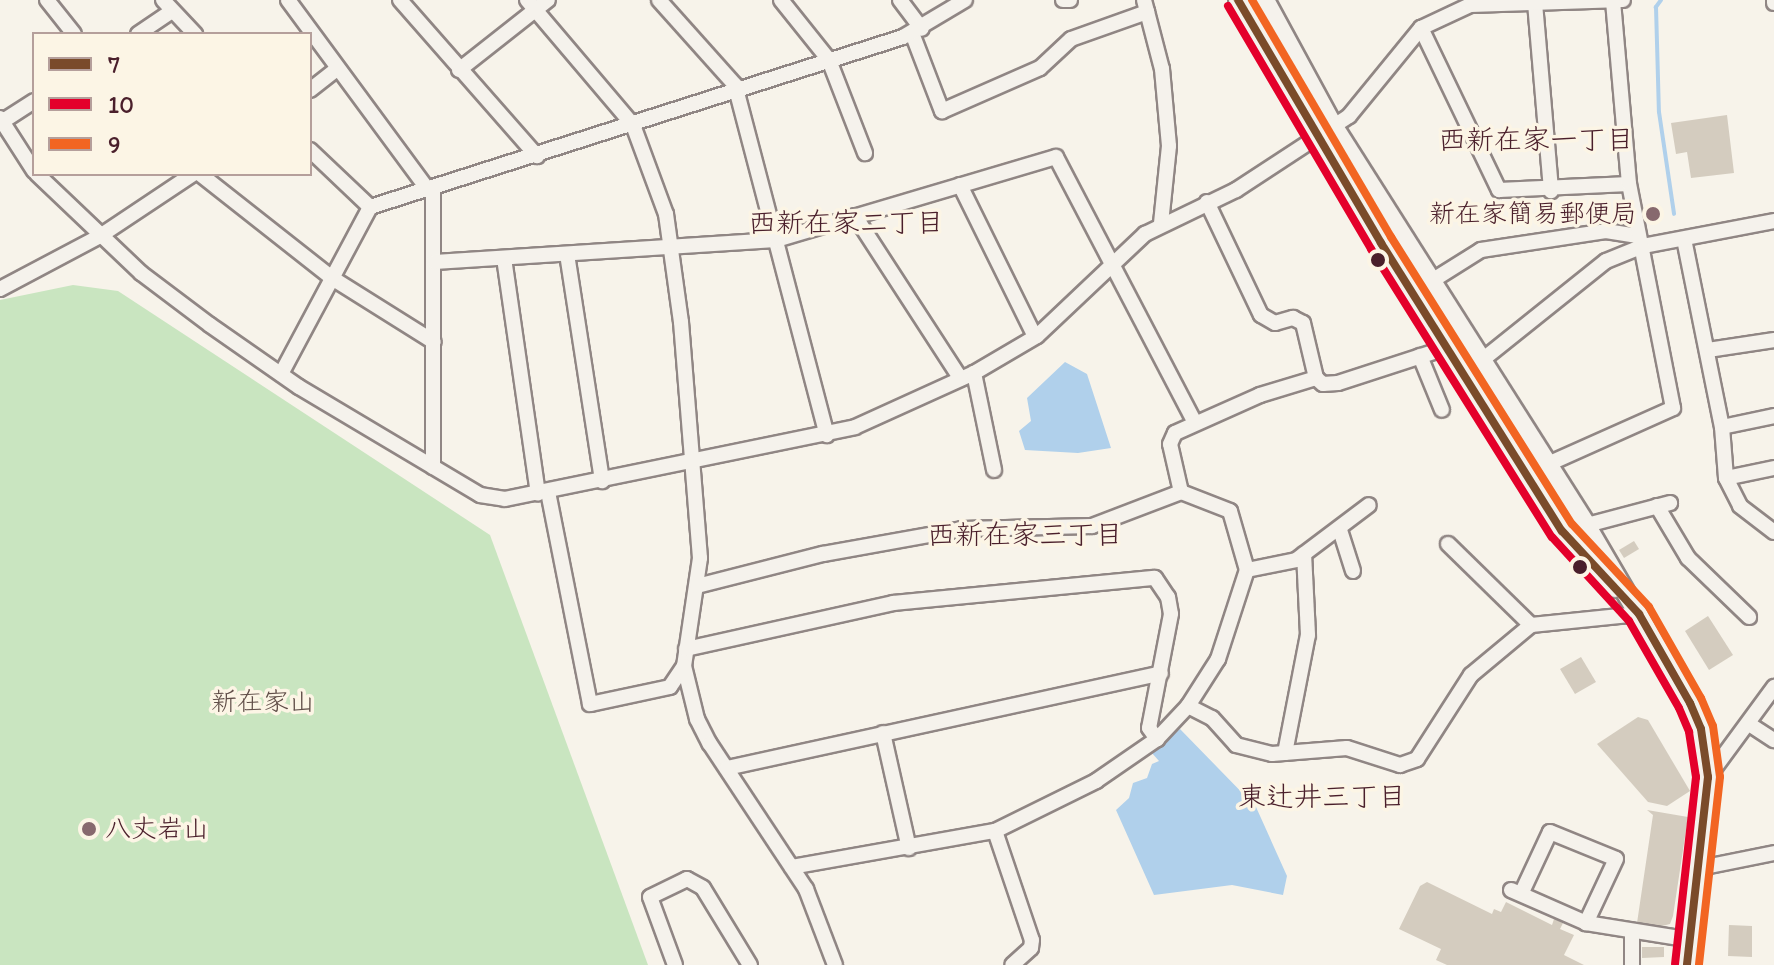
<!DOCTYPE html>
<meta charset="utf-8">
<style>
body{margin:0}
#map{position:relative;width:1774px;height:965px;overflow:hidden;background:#f7f3ea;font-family:Itim,"Klee One",sans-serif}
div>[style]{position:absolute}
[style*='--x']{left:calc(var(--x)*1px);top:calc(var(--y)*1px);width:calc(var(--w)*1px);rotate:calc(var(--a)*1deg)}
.green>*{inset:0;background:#c9e5c0}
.water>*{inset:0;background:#b0d0eb}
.stream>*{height:4px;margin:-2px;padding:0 2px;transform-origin:2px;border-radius:2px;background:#b0d0eb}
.building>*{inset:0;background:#d4ccbf}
.roads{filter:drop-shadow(2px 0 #908684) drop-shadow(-2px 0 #908684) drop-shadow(0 2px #908684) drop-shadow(0 -2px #908684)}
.minor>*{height:14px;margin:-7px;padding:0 7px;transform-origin:7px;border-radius:7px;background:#f5f2ec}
.tertiary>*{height:18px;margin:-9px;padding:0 9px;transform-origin:9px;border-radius:9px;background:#f5f2ec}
.bus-1>*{height:8px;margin:-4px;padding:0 4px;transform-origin:4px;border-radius:4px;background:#7a4b2a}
.bus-2>*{height:8px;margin:-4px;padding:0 4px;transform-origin:4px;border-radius:4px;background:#e4002b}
.bus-3>*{height:8px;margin:-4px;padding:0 4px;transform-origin:4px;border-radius:4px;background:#f26522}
.dots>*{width:22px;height:22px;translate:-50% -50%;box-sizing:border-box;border:4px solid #fcf5e5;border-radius:50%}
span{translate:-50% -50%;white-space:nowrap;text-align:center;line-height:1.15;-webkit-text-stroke:7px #fcf5e5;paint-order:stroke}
.poi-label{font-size:26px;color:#4a1f2b}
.right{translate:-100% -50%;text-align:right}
.left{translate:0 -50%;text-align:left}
.park-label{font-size:26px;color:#604e48}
.neighbourhood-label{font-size:28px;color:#4a1f2b}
.legend{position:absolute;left:32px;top:32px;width:280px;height:144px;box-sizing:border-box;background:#fcf5e5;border:2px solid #b59f9b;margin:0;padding:10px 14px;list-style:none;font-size:24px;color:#4a1f2b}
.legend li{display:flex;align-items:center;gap:16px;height:40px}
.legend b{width:40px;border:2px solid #b59f9b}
</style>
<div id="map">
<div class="green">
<i style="clip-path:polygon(73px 285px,118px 291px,490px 535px,648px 965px,0 965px,0 300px)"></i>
</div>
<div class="water">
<i style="clip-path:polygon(1065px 362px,1087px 374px,1111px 448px,1078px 453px,1025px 450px,1019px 431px,1031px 421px,1027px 398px)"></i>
<i style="clip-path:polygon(1180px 729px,1256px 807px,1287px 876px,1283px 895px,1232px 885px,1154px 895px,1116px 810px,1129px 798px,1133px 783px,1147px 778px,1152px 764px,1159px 761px,1151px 752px)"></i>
</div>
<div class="stream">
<i style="--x:1661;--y:0;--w:9;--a:126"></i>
<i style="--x:1656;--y:7;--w:105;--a:88.4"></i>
<i style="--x:1659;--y:112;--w:103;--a:81.6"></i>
</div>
<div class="building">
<i style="clip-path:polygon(1727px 115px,1734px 173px,1691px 178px,1687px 152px,1676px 154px,1671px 123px)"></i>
<i style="clip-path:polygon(1634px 541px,1639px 549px,1624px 558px,1619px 550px)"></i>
<i style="clip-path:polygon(1708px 616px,1733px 655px,1709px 670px,1685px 631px)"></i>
<i style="clip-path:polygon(1581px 657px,1596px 682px,1575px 694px,1560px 669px)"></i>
<i style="clip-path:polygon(1638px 717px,1648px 720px,1690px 791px,1667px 806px,1648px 802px,1597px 744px)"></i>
<i style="clip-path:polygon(1647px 810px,1688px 817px,1673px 916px,1670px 924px,1658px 927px,1637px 923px,1653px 815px)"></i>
<i style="clip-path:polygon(1427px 882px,1492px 914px,1494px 909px,1501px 912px,1506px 902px,1552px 925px,1554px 919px,1563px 923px,1560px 929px,1574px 935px,1564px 955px,1584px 965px,1447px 965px,1436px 960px,1441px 949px,1399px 929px,1420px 886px)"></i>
<i style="clip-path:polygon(1729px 925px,1752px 926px,1752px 957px,1728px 956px)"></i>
<i style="clip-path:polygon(1642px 947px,1664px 947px,1664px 957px,1642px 958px)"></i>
</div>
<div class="roads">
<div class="minor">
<i style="--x:47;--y:0;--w:43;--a:51.5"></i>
<i style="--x:163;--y:0;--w:47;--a:46.7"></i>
<i style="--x:288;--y:0;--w:236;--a:53.6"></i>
<i style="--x:400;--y:0;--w:208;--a:48.7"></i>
<i style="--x:527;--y:0;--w:164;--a:49.7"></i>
<i style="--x:633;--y:125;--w:95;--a:69.7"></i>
<i style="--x:666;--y:214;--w:109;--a:82.1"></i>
<i style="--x:681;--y:322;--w:237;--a:85.4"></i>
<i style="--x:700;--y:558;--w:109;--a:98.4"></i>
<i style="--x:684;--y:666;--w:25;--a:124"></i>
<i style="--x:670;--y:687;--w:82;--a:168"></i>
<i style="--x:590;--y:704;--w:216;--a:-101.2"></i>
<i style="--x:659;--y:0;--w:114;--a:48.2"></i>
<i style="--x:735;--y:85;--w:362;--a:75.3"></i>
<i style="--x:781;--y:0;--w:77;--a:51.3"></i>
<i style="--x:829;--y:60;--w:100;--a:68.8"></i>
<i style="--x:900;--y:0;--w:36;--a:53"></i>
<i style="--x:1063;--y:0;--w:7;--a:0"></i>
<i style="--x:1144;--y:0;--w:71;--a:75.4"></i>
<i style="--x:1162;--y:69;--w:77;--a:84.8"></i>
<i style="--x:1169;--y:146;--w:78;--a:95.9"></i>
<i style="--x:1774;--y:0;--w:3;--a:90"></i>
<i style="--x:1535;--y:3;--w:189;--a:85.1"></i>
<i style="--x:1421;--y:28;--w:180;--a:64.3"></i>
<i style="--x:1499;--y:190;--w:130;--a:-2.6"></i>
<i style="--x:912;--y:33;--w:84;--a:69"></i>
<i style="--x:942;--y:111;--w:107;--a:-23.7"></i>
<i style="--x:1040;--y:68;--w:42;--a:-43.1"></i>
<i style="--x:1071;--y:39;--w:81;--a:-19.6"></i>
<i style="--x:138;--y:34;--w:41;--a:-34.1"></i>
<i style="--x:459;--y:70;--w:113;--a:-38.2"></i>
<i style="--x:310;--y:90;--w:34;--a:-38"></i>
<i style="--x:0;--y:118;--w:63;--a:57.3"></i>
<i style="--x:0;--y:123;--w:40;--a:-32.9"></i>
<i style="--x:310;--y:150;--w:83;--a:43.5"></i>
<i style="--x:37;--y:174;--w:144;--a:43.6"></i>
<i style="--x:141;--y:273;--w:86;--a:37"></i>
<i style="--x:210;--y:325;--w:108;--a:34.9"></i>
<i style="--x:299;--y:387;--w:211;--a:30.8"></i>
<i style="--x:480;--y:495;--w:25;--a:9"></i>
<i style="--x:505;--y:499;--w:357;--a:-11.6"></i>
<i style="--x:855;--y:427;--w:131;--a:-24.4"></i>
<i style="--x:974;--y:373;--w:73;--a:-30.4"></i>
<i style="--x:1037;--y:336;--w:149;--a:-43.4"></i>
<i style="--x:1145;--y:234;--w:101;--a:-25.8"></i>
<i style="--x:1236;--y:190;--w:135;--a:-33.2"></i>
<i style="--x:1349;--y:116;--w:114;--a:-50.7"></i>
<i style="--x:1421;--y:28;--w:54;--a:-25.1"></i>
<i style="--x:1470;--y:5;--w:153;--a:-1.9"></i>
<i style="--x:200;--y:174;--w:168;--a:38.2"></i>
<i style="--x:332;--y:278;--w:120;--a:32.1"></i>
<i style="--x:960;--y:185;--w:169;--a:63.7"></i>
<i style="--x:433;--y:190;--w:277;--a:90"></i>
<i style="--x:1207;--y:202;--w:125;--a:64.5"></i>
<i style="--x:1261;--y:315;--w:16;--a:30"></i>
<i style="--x:1275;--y:323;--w:19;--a:-16"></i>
<i style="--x:1293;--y:318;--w:11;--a:27"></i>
<i style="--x:1303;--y:323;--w:57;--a:76.7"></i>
<i style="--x:855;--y:216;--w:194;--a:57"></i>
<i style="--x:1684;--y:239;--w:192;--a:78.6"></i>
<i style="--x:1722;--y:427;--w:51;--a:85.5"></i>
<i style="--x:1726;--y:478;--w:31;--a:63"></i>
<i style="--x:1740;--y:506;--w:43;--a:37.4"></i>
<i style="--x:567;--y:254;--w:230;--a:81.2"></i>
<i style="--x:504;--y:258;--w:238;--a:81.8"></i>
<i style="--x:434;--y:262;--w:343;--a:-3.7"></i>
<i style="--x:776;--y:240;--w:292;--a:-16.5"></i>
<i style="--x:1056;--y:157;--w:300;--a:62.4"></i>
<i style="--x:1430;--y:282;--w:60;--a:-32.1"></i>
<i style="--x:1481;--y:250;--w:126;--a:-8.6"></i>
<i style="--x:1606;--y:231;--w:32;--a:9"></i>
<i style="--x:0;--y:289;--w:113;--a:-27.9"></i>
<i style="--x:100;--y:236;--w:112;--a:-33.7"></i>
<i style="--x:1708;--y:350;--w:67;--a:-8.6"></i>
<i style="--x:1420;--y:356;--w:58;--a:67.8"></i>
<i style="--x:1481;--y:361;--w:160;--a:-38.7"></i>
<i style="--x:1606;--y:261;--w:40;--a:-22"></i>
<i style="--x:1643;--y:246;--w:133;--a:-10.8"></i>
<i style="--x:974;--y:373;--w:99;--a:78.3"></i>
<i style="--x:281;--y:374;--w:189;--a:-61.9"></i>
<i style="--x:370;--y:207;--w:559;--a:-17.69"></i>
<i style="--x:903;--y:37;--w:72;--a:-30.8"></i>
<i style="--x:1722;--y:427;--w:53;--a:-11.9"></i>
<i style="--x:1548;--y:464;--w:137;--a:-24.1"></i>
<i style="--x:1673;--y:408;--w:228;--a:-101.1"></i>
<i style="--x:1629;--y:184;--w:184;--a:-95"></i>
<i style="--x:1726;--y:478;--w:49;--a:-11.8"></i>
<i style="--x:1657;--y:506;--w:61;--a:59.2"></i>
<i style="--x:1688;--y:558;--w:85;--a:44"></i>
<i style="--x:1587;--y:525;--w:86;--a:-14.8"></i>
<i style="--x:1340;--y:530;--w:43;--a:72.4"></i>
<i style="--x:1448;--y:544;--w:116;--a:44.3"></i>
<i style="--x:1247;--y:570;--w:50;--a:-11.5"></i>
<i style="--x:1296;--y:560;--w:91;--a:-37"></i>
<i style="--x:697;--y:586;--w:130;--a:-14.3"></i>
<i style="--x:823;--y:554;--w:141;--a:-10.2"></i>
<i style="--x:962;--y:529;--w:130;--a:-1.3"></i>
<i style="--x:1092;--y:526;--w:95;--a:-20.9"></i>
<i style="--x:686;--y:649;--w:212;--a:-12.5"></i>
<i style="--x:893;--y:603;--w:263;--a:-5.5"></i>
<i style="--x:1155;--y:578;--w:23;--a:56"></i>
<i style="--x:1168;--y:597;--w:17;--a:80"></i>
<i style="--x:1171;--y:614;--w:116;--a:100.9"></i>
<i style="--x:1149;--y:728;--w:14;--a:54"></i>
<i style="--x:684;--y:666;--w:55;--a:76.2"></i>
<i style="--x:697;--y:719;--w:28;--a:63"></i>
<i style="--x:710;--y:744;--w:174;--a:56.5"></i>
<i style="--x:806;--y:889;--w:81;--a:69.1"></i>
<i style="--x:1188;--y:706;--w:27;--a:27"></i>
<i style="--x:1212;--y:718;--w:36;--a:48"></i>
<i style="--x:1236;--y:745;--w:37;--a:14"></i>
<i style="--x:1272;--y:754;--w:75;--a:-4.6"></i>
<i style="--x:1347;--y:748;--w:56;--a:17.8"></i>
<i style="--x:1400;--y:765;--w:18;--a:-19"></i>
<i style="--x:1417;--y:759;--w:100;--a:-57.3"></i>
<i style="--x:1471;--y:675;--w:78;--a:-39.8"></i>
<i style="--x:1531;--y:625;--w:109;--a:-5.8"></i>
<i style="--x:1749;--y:724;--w:30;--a:33"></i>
<i style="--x:883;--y:733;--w:118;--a:77.3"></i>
<i style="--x:1285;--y:753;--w:120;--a:-79"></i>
<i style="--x:1308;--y:635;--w:81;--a:-92.8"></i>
<i style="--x:727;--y:768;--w:444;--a:-12.3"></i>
<i style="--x:1708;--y:777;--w:112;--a:-53.7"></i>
<i style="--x:995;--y:831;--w:115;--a:71.3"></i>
<i style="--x:1032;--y:940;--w:8;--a:97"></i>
<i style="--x:1031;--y:948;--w:25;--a:138"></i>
<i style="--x:792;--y:867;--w:206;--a:-10.1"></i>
<i style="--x:995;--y:831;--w:113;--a:-26.3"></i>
<i style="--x:1096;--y:781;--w:74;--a:-34.5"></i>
<i style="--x:1157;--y:739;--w:45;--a:-46.8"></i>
<i style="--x:1188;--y:706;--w:56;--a:-57.4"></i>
<i style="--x:1218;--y:659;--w:94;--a:-72"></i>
<i style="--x:1247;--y:570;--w:61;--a:-106.1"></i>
<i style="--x:1230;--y:511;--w:53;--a:-158.8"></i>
<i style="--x:1181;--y:492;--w:49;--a:-102.9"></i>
<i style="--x:1170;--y:444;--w:12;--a:-66"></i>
<i style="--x:1175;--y:433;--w:93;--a:-24.1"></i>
<i style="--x:1260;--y:395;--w:59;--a:-16.9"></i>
<i style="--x:1316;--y:378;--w:9;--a:41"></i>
<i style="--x:1323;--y:384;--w:15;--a:-4"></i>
<i style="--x:1338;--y:383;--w:136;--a:-18"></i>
<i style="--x:1695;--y:869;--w:81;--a:-11.4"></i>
<i style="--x:1511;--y:890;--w:82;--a:23.7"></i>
<i style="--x:1586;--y:923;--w:101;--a:9.1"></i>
<i style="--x:1522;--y:892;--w:66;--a:-65"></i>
<i style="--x:1550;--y:832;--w:71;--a:22.2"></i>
<i style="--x:1616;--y:859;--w:71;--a:115.1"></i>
<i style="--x:675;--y:965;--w:72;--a:-110.2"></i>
<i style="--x:650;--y:897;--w:41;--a:-25.9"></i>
<i style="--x:687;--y:879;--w:18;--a:29"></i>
<i style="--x:703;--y:888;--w:90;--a:58.6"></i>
<i style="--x:1632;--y:965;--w:31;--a:-90"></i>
</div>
<div class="tertiary">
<i style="--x:1238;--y:0;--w:282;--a:59.5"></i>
<i style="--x:1381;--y:243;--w:340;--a:57.9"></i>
<i style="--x:1562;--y:531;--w:78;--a:47.1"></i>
<i style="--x:1265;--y:0;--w:145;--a:61.5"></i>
<i style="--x:1334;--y:127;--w:469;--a:57.6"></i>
<i style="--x:1585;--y:523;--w:208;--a:59.7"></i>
<i style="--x:1690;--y:703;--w:28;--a:67"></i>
<i style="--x:1701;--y:729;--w:49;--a:81.7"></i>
<i style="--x:1708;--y:777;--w:189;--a:96.4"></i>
</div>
</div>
<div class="bus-1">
<i style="--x:1238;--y:0;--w:282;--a:59.5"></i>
<i style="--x:1381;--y:243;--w:340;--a:57.9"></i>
<i style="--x:1562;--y:531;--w:113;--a:47.1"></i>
<i style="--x:1639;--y:614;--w:103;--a:60.2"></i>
<i style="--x:1690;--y:703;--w:28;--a:67"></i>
<i style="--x:1701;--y:729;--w:49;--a:81.7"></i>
<i style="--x:1708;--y:777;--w:189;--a:96.4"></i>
</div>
<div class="bus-2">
<i style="--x:1228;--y:6;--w:282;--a:59.5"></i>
<i style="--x:1371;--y:249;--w:340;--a:57.9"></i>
<i style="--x:1552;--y:537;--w:114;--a:47.5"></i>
<i style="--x:1629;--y:621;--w:100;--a:60.1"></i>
<i style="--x:1679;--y:708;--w:26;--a:67"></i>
<i style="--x:1689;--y:732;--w:46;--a:81.2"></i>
<i style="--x:1696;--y:777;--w:188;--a:96.4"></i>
</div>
<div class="bus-3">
<i style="--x:1252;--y:0;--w:275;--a:59.6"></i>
<i style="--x:1391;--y:237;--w:339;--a:57.8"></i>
<i style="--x:1572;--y:524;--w:113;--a:47.1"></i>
<i style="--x:1649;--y:607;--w:105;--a:60.3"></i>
<i style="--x:1701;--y:698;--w:30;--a:67"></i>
<i style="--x:1713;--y:726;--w:51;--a:82.2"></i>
<i style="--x:1720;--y:777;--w:189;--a:96.4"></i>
</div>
<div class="dots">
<i style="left:1653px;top:214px;background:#87696e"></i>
<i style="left:1378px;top:260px;background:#4a1f2b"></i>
<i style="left:1580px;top:567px;background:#4a1f2b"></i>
<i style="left:89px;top:829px;background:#87696e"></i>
</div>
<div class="poi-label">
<span class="right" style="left:1637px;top:214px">新在家簡易郵便局</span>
<span class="left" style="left:105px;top:829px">八丈岩山</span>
</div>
<div class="park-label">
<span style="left:263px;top:702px">新在家山</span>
</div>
<div class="neighbourhood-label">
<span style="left:1536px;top:139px">西新在家一丁目</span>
<span style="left:846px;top:222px">西新在家二丁目</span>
<span style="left:1025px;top:534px">西新在家三丁目</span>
<span style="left:1322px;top:796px">東辻井三丁目</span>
</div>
<ul class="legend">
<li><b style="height:10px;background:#7a4b2a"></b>7</li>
<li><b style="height:10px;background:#e4002b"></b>10</li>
<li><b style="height:10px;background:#f26522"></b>9</li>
</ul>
</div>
